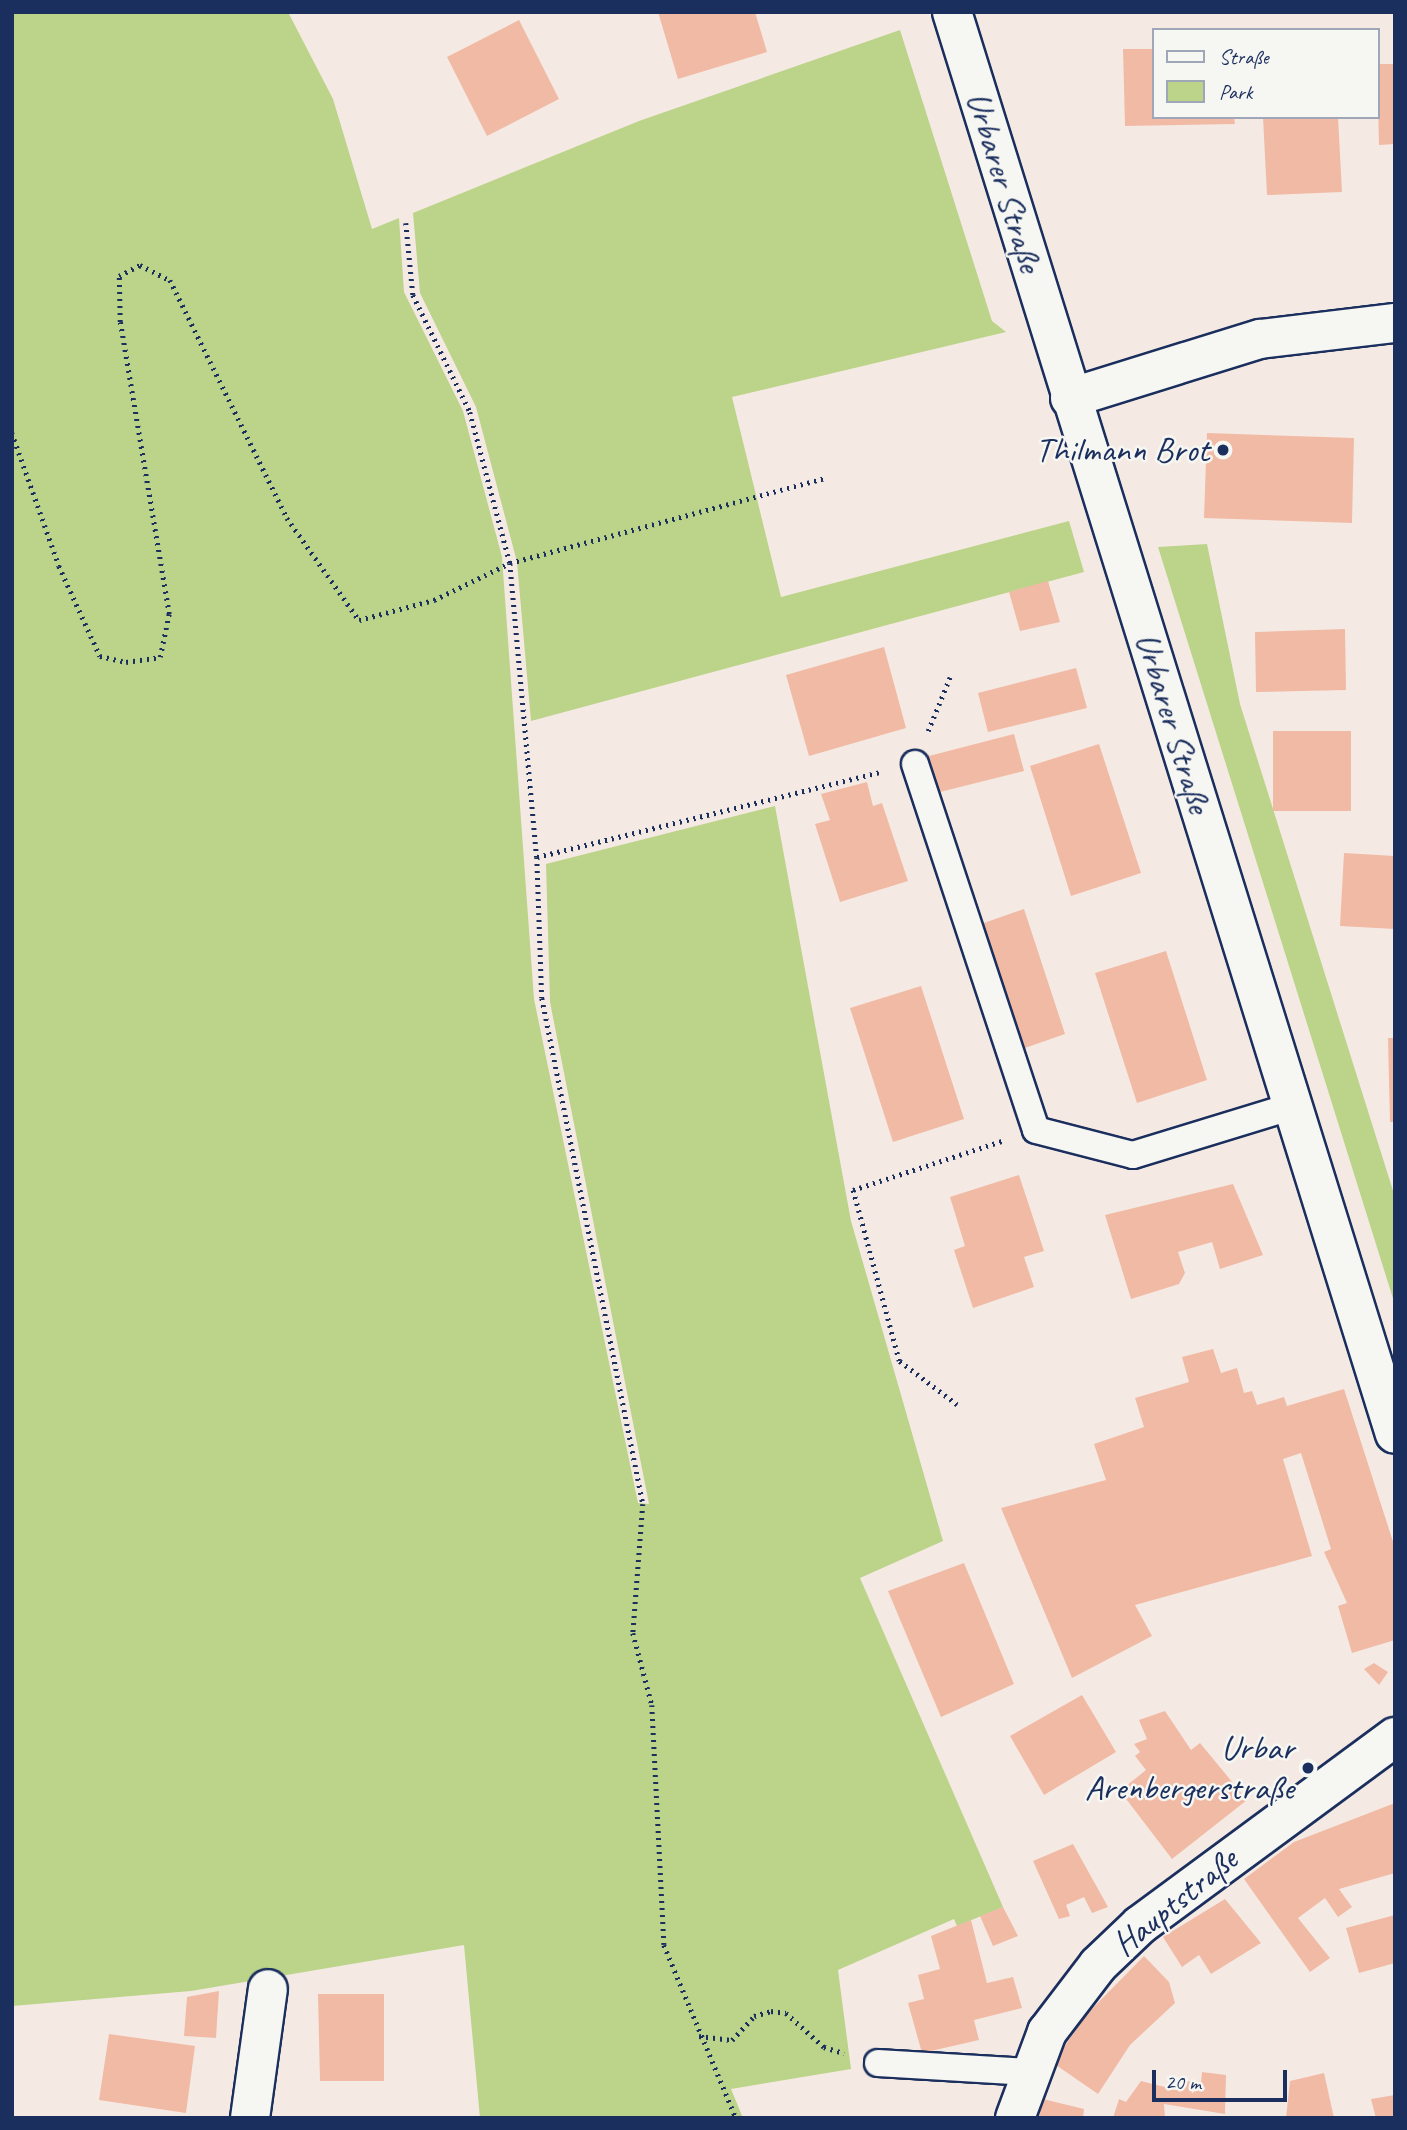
<!DOCTYPE html>
<meta charset="utf-8">
<style>
body{margin:0}
#map{position:relative;width:1407px;height:2130px;overflow:hidden;background:#f5eae3;font-family:Caveat,sans-serif}
div>[style]{position:absolute}
[style*='--x']{left:calc(var(--x)*1px);top:calc(var(--y)*1px);width:calc(var(--w)*1px);rotate:calc(var(--a)*1deg)}
.green>*{inset:0;background:#bcd38a}
.building>*{inset:0;background:#f1baa5}
.path>*{height:4.5px;margin-top:-2.25px;transform-origin:0;background:repeating-linear-gradient(90deg,#1b2f5e 0 2px,transparent 0 7px)}
.roads{filter:drop-shadow(2px 0 #1b2f5e) drop-shadow(-2px 0 #1b2f5e) drop-shadow(0 2px #1b2f5e) drop-shadow(0 -2px #1b2f5e)}
.service>*{height:26px;margin:-13px;padding:0 13px;transform-origin:13px;border-radius:13px;background:#f6f6f2}
.minor>*{height:38px;margin:-19px;padding:0 19px;transform-origin:19px;border-radius:19px;background:#f6f6f2}
.tertiary>*{height:38px;margin:-19px;padding:0 19px;transform-origin:19px;border-radius:19px;background:#f6f6f2}
.dots>*{width:19px;height:19px;translate:-50% -50%;box-sizing:border-box;border:4px solid #f6f6f2;border-radius:50%}
span{translate:-50% -50%;white-space:nowrap;text-align:center;line-height:1.15;-webkit-text-stroke:5px #f6f6f2;paint-order:stroke}
.street-label{font-size:35px;color:#1b2f5e}
.poi-label{font-size:35px;color:#1b2f5e}
.right{translate:-100% -50%;text-align:right}
.frame{position:absolute;inset:0;border:14px solid #1b2f5e;pointer-events:none}
.legend{position:absolute;left:1152px;top:28px;width:228px;height:91px;box-sizing:border-box;background:#f6f6f2;border:2px solid #9ea6b7;margin:0;padding:9px 12px;list-style:none;font-size:21px;color:#1b2f5e}
.legend li{display:flex;align-items:center;gap:14px;height:35px}
.legend b{width:35px;border:2px solid #9ea6b7}
.scale{position:absolute;left:1152px;top:2070px;width:135px;height:32px;box-sizing:border-box;border:4px solid #1b2f5e;border-top:0;padding-left:9px;font-size:21px;line-height:24px;white-space:nowrap;color:#1b2f5e;-webkit-text-stroke:5px #f6f6f2;paint-order:stroke}
</style>
<div id="map">
<div class="green">
<i style="clip-path:polygon(12px 12px,288px 12px,333px 99px,372px 229px,399px 218px,404px 292px,463px 411px,502px 557px,534px 999px,638px 1503px,649px 1504px,550px 1002px,546px 864px,775px 806px,851px 1221px,943px 1541px,860px 1578px,1003px 1907px,957px 1926px,954px 1919px,838px 1970px,851px 2069px,731px 2089px,743px 2118px,480px 2118px,464px 1945px,191px 1991px,12px 2006px)"></i>
<i style="clip-path:polygon(900px 30px,992px 321px,1006px 332px,732px 397px,781px 597px,1069px 521px,1084px 572px,531px 721px,517px 562px,476px 407px,420px 293px,413px 213px,639px 121px)"></i>
<i style="clip-path:polygon(1207px 544px,1240px 704px,1395px 1197px,1395px 1305px,1158px 547px)"></i>
</div>
<div class="building">
<i style="clip-path:polygon(658px 12px,755px 12px,767px 52px,678px 79px)"></i>
<i style="clip-path:polygon(519px 20px,559px 99px,487px 136px,447px 57px)"></i>
<i style="clip-path:polygon(1123px 49px,1153px 49px,1153px 117px,1234px 117px,1235px 124px,1125px 126px)"></i>
<i style="clip-path:polygon(1377px 64px,1395px 64px,1395px 144px,1379px 145px)"></i>
<i style="clip-path:polygon(1263px 117px,1338px 117px,1342px 192px,1267px 195px)"></i>
<i style="clip-path:polygon(1207px 433px,1354px 438px,1352px 523px,1204px 518px)"></i>
<i style="clip-path:polygon(1048px 581px,1060px 622px,1020px 631px,1009px 592px)"></i>
<i style="clip-path:polygon(1345px 629px,1346px 690px,1256px 692px,1255px 632px)"></i>
<i style="clip-path:polygon(884px 647px,906px 728px,809px 756px,786px 675px)"></i>
<i style="clip-path:polygon(1076px 668px,1087px 708px,988px 732px,978px 693px)"></i>
<i style="clip-path:polygon(1273px 731px,1351px 731px,1351px 811px,1273px 811px)"></i>
<i style="clip-path:polygon(1014px 734px,1024px 771px,936px 793px,925px 757px)"></i>
<i style="clip-path:polygon(1099px 744px,1141px 873px,1071px 896px,1030px 766px)"></i>
<i style="clip-path:polygon(867px 782px,873px 806px,882px 803px,908px 881px,840px 902px,815px 824px,830px 820px,821px 794px)"></i>
<i style="clip-path:polygon(1344px 853px,1395px 856px,1395px 929px,1340px 926px)"></i>
<i style="clip-path:polygon(1024px 909px,1065px 1034px,1022px 1049px,981px 924px)"></i>
<i style="clip-path:polygon(1166px 951px,1207px 1080px,1137px 1103px,1095px 973px)"></i>
<i style="clip-path:polygon(921px 986px,964px 1119px,893px 1142px,850px 1008px)"></i>
<i style="clip-path:polygon(1388px 1038px,1395px 1038px,1395px 1122px,1390px 1122px)"></i>
<i style="clip-path:polygon(1019px 1175px,1044px 1251px,1024px 1257px,1034px 1287px,973px 1308px,954px 1250px,965px 1246px,950px 1197px)"></i>
<i style="clip-path:polygon(1233px 1184px,1263px 1255px,1220px 1269px,1212px 1242px,1178px 1252px,1185px 1273px,1179px 1284px,1131px 1299px,1105px 1215px)"></i>
<i style="clip-path:polygon(1213px 1349px,1221px 1373px,1237px 1368px,1244px 1393px,1252px 1391px,1257px 1405px,1284px 1397px,1287px 1406px,1344px 1389px,1395px 1548px,1395px 1640px,1352px 1653px,1338px 1606px,1347px 1603px,1324px 1552px,1331px 1549px,1301px 1453px,1283px 1459px,1312px 1556px,1135px 1605px,1152px 1636px,1072px 1678px,1001px 1508px,1106px 1480px,1094px 1444px,1144px 1427px,1135px 1398px,1189px 1382px,1182px 1357px)"></i>
<i style="clip-path:polygon(964px 1563px,1014px 1684px,941px 1717px,888px 1591px)"></i>
<i style="clip-path:polygon(1374px 1663px,1388px 1672px,1379px 1685px,1364px 1669px)"></i>
<i style="clip-path:polygon(1082px 1695px,1116px 1752px,1044px 1795px,1010px 1736px)"></i>
<i style="clip-path:polygon(1165px 1711px,1191px 1750px,1200px 1743px,1247px 1800px,1172px 1859px,1120px 1791px,1146px 1770px,1135px 1756px,1140px 1752px,1134px 1744px,1147px 1739px,1139px 1720px)"></i>
<i style="clip-path:polygon(1395px 1803px,1395px 1873px,1339px 1889px,1352px 1907px,1338px 1917px,1325px 1898px,1298px 1918px,1330px 1958px,1310px 1972px,1244px 1879px,1294px 1842px)"></i>
<i style="clip-path:polygon(1073px 1844px,1108px 1907px,1092px 1913px,1084px 1897px,1066px 1905px,1070px 1916px,1059px 1919px,1033px 1861px)"></i>
<i style="clip-path:polygon(1225px 1899px,1261px 1943px,1211px 1974px,1199px 1955px,1182px 1967px,1163px 1937px)"></i>
<i style="clip-path:polygon(1003px 1907px,1018px 1936px,993px 1946px,980px 1916px)"></i>
<i style="clip-path:polygon(1395px 1915px,1395px 1963px,1359px 1973px,1346px 1928px)"></i>
<i style="clip-path:polygon(971px 1920px,987px 1983px,1013px 1977px,1022px 2008px,974px 2020px,979px 2040px,922px 2053px,908px 2003px,924px 1999px,918px 1975px,940px 1969px,931px 1936px)"></i>
<i style="clip-path:polygon(1144px 1956px,1169px 1982px,1175px 2003px,1130px 2045px,1098px 2094px,1053px 2063px,1086px 2015px)"></i>
<i style="clip-path:polygon(219px 1991px,216px 2038px,184px 2036px,187px 1997px)"></i>
<i style="clip-path:polygon(318px 1994px,384px 1994px,384px 2081px,320px 2081px)"></i>
<i style="clip-path:polygon(109px 2034px,195px 2046px,186px 2113px,99px 2100px)"></i>
<i style="clip-path:polygon(1202px 2072px,1226px 2075px,1225px 2114px,1164px 2104px,1165px 2118px,1113px 2118px,1119px 2099px,1126px 2102px,1141px 2081px,1177px 2090px,1177px 2081px,1201px 2082px)"></i>
<i style="clip-path:polygon(1324px 2073px,1334px 2118px,1286px 2118px,1290px 2081px)"></i>
<i style="clip-path:polygon(1395px 2095px,1395px 2118px,1376px 2118px,1371px 2099px)"></i>
<i style="clip-path:polygon(1043px 2099px,1084px 2109px,1083px 2118px,1038px 2118px)"></i>
</div>
<div class="path">
<i style="--x:406;--y:223;--w:72;--a:84.4"></i>
<i style="--x:413;--y:295;--w:130;--a:64"></i>
<i style="--x:470;--y:412;--w:156;--a:75.2"></i>
<i style="--x:510;--y:563;--w:295;--a:84.8"></i>
<i style="--x:537;--y:857;--w:141;--a:88"></i>
<i style="--x:542;--y:998;--w:516;--a:78.71"></i>
<i style="--x:643;--y:1504;--w:129;--a:94.4"></i>
<i style="--x:633;--y:1633;--w:74;--a:75.2"></i>
<i style="--x:652;--y:1705;--w:240;--a:87.1"></i>
<i style="--x:664;--y:1945;--w:187;--a:67.4"></i>
<i style="--x:12;--y:433;--w:141;--a:70.5"></i>
<i style="--x:59;--y:566;--w:99;--a:65.5"></i>
<i style="--x:100;--y:656;--w:27;--a:13"></i>
<i style="--x:126;--y:662;--w:34;--a:-8"></i>
<i style="--x:160;--y:657;--w:44;--a:-78.2"></i>
<i style="--x:169;--y:614;--w:296;--a:-99.5"></i>
<i style="--x:120;--y:322;--w:46;--a:-91.2"></i>
<i style="--x:119;--y:276;--w:24;--a:-28"></i>
<i style="--x:140;--y:265;--w:34;--a:27"></i>
<i style="--x:170;--y:280;--w:265;--a:63.8"></i>
<i style="--x:287;--y:518;--w:125;--a:54.8"></i>
<i style="--x:359;--y:620;--w:78;--a:-14.9"></i>
<i style="--x:434;--y:600;--w:85;--a:-26"></i>
<i style="--x:510;--y:563;--w:325;--a:-15.1"></i>
<i style="--x:928;--y:731;--w:58;--a:-67.8"></i>
<i style="--x:537;--y:857;--w:353;--a:-13.9"></i>
<i style="--x:957;--y:1405;--w:73;--a:-142.8"></i>
<i style="--x:899;--y:1361;--w:177;--a:-105.1"></i>
<i style="--x:853;--y:1190;--w:157;--a:-18.2"></i>
<i style="--x:699;--y:2036;--w:33;--a:7"></i>
<i style="--x:732;--y:2040;--w:33;--a:-47"></i>
<i style="--x:754;--y:2016;--w:18;--a:-16"></i>
<i style="--x:771;--y:2011;--w:15;--a:8"></i>
<i style="--x:786;--y:2013;--w:51;--a:41.8"></i>
<i style="--x:824;--y:2047;--w:21;--a:17"></i>
</div>
<div class="roads">
<div class="service">
<i style="--x:915;--y:764;--w:385;--a:71.7"></i>
<i style="--x:1036;--y:1130;--w:100;--a:14.5"></i>
<i style="--x:1133;--y:1155;--w:164;--a:-17"></i>
<i style="--x:878;--y:2063;--w:151;--a:3.4"></i>
</div>
<div class="minor">
<i style="--x:1070;--y:398;--w:199;--a:-17.3"></i>
<i style="--x:1260;--y:339;--w:136;--a:-6.8"></i>
<i style="--x:250;--y:2118;--w:130;--a:-82.1"></i>
</div>
<div class="tertiary">
<i style="--x:952;--y:12;--w:1489;--a:72.7"></i>
<i style="--x:1015;--y:2118;--w:92;--a:-69.6"></i>
<i style="--x:1047;--y:2032;--w:84;--a:-52.7"></i>
<i style="--x:1098;--y:1965;--w:58;--a:-43.6"></i>
<i style="--x:1140;--y:1925;--w:317;--a:-36.4"></i>
</div>
</div>
<div class="dots">
<i style="left:1223px;top:450px;background:#1b2f5e"></i>
<i style="left:1308px;top:1768px;background:#1b2f5e"></i>
</div>
<div class="street-label">
<span style="left:1004px;top:182px;rotate:73deg">Urbarer Straße</span>
<span style="left:1173px;top:723px;rotate:73deg">Urbarer Straße</span>
<span style="left:1175px;top:1902px;rotate:-39deg">Hauptstraße</span>
</div>
<div class="poi-label">
<span class="right" style="left:1209px;top:450px">Thilmann Brot</span>
<span class="right" style="left:1294px;top:1768px">Urbar<br>Arenbergerstraße</span>
</div>
<div class="frame"></div>
<ul class="legend">
<li><b style="height:9px;background:#f6f6f2"></b>Straße</li>
<li><b style="height:19px;background:#bcd38a"></b>Park</li>
</ul>
<div class="scale">20 m</div>
</div>
